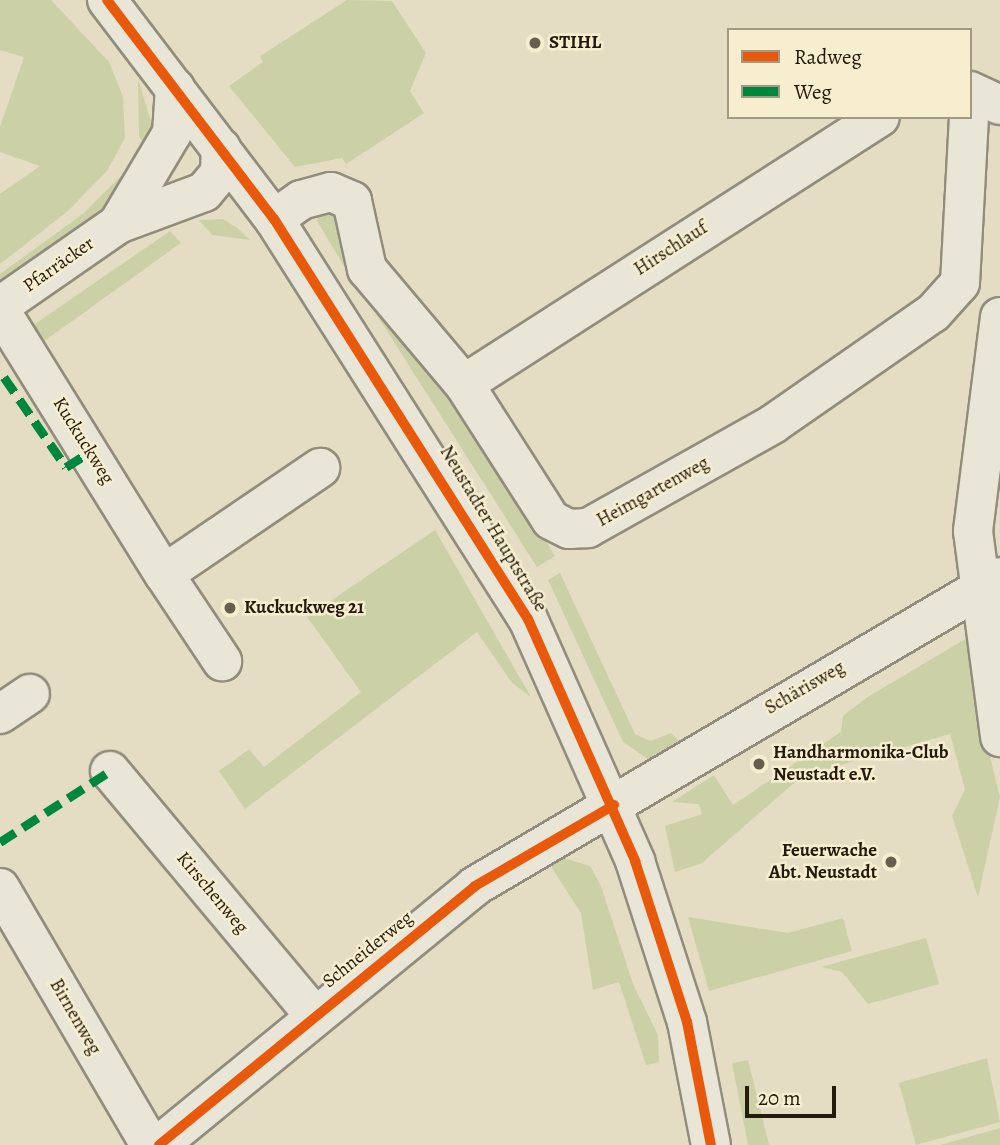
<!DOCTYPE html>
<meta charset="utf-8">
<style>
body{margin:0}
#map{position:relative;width:1000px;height:1145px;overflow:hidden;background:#e4ddc3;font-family:Alegreya,serif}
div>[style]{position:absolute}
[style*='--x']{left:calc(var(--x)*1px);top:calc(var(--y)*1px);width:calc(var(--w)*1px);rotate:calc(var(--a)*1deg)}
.green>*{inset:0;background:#cbd0a7}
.roads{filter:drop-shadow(2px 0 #928c7c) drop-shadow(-2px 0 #928c7c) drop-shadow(0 2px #928c7c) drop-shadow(0 -2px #928c7c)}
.minor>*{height:38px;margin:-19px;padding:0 19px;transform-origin:19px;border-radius:19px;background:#e9e6d8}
.quiet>*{height:9px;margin-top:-4.5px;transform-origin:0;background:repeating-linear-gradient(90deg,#00873e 0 18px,transparent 0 27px)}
.cycleway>*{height:10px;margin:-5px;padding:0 5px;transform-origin:5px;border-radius:5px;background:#e8590c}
.dots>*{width:19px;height:19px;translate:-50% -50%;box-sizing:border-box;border:4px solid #f7eecf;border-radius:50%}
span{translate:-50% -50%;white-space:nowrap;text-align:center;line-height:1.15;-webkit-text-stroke:5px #f7eecf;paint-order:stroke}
.poi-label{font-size:19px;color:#241a0e;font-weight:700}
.left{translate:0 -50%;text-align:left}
.right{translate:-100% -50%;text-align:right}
.street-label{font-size:19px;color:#241a0e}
.legend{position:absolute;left:727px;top:28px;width:245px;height:91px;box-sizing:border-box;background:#f7eecf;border:2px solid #a39982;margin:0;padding:9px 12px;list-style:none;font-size:21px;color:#241a0e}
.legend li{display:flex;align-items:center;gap:14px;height:35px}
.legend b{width:35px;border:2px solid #a39982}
.scale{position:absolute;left:745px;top:1086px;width:91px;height:32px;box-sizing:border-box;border:4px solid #241a0e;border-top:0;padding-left:9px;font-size:21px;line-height:24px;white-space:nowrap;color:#241a0e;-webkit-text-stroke:5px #f7eecf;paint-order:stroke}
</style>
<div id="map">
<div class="green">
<i style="clip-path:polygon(0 0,51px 0,109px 62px,123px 97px,125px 138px,107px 171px,68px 211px,0 264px,0 194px,40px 166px,0 152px,0 127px,24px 57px,0 50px)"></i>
<i style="clip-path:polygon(347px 0,392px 1px,426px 53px,410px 91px,424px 113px,346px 164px,342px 158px,295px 167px,229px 86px,263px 62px,260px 56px)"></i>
<i style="clip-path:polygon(138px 79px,154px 131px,148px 150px,139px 137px)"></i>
<i style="clip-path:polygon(121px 176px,114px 205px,0 292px,0 274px,84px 213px)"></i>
<i style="clip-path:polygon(337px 207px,350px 263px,344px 266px,317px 221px,320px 211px)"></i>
<i style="clip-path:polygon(223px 219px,237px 228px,250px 240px,212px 235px,199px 220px)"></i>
<i style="clip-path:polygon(170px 231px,181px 243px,36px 347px,35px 324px)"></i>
<i style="clip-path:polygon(378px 306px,467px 410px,555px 556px,537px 567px,373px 309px)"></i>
<i style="clip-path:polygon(435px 530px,531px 697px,512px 683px,477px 632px,245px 809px,219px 771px,249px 749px,264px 767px,361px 692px,307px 617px)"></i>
<i style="clip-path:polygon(560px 573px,635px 734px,650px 741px,671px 733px,679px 741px,648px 759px,623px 742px,548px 580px)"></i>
<i style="clip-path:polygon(967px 638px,979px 642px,980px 717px,1000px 797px,978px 897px,952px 816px,965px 789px,950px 734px,802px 776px,702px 863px,675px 872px,665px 826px,702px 814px,699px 804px,672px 802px,714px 775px,733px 805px,841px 732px,843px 716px,866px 698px)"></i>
<i style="clip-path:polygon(564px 858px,590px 866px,601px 886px,633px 984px,658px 1035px,659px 1062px,646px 1065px,619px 982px,593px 990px,581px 913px,552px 868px,553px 861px)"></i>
<i style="clip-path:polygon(688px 917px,788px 933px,843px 918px,852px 951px,709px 991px)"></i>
<i style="clip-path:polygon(926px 938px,939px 984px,868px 1004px,842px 972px,821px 967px)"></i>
<i style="clip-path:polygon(987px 1058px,1000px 1122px,916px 1145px,899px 1083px)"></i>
<i style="clip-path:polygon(748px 1060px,769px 1145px,748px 1145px,732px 1063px)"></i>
<i style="clip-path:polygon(1000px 1128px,1000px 1145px,940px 1145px)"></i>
</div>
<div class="roads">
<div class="minor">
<i style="--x:107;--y:0;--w:275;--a:52.7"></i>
<i style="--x:274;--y:219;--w:474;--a:57.6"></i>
<i style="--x:528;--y:619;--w:265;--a:66.1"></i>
<i style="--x:635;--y:861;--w:169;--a:72.1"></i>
<i style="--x:687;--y:1022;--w:125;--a:79"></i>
<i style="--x:970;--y:91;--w:33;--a:25"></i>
<i style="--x:274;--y:219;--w:33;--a:-35"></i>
<i style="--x:301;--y:200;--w:31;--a:-15"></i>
<i style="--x:331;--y:192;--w:23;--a:23"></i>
<i style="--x:352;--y:201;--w:70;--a:77.6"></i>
<i style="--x:367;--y:269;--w:150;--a:49.9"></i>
<i style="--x:464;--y:384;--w:161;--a:57.4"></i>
<i style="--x:551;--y:520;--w:20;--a:27"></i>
<i style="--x:569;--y:529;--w:19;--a:-3"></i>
<i style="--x:588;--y:528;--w:212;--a:-29.3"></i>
<i style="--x:773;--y:424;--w:195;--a:-34.8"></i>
<i style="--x:933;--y:313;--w:40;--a:-48"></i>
<i style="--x:960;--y:283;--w:166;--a:-86.9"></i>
<i style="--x:118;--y:224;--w:106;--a:-59.3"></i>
<i style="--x:172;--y:133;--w:45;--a:-86.2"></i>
<i style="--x:0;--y:306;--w:144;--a:-34.8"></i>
<i style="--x:118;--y:224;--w:92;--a:-20.4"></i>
<i style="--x:204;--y:192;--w:25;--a:-50"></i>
<i style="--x:220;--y:173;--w:25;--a:-88"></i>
<i style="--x:0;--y:310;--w:311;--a:58.2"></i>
<i style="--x:164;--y:574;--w:189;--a:-34.2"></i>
<i style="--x:1000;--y:317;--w:216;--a:97.2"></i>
<i style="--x:973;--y:531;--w:208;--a:82.5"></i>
<i style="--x:464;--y:384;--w:494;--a:-32.7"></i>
<i style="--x:164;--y:574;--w:105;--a:56.3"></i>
<i style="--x:0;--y:714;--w:36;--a:-34"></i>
<i style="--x:110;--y:771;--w:318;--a:50.1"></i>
<i style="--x:0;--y:888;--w:298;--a:59.7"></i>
<i style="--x:159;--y:1145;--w:409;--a:-39.3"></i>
<i style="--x:475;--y:886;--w:609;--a:-30.48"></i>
</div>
</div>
<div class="quiet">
<i style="--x:4;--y:377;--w:109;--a:55.4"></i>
<i style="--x:66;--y:467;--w:28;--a:-32"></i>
<i style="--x:0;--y:842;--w:131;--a:-32.8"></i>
</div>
<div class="cycleway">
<i style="--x:107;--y:0;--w:275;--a:52.7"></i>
<i style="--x:274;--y:219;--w:474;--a:57.6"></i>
<i style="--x:528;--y:619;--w:265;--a:66.1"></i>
<i style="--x:635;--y:861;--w:169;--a:72.1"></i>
<i style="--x:687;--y:1022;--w:125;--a:79"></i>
<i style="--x:159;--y:1145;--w:409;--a:-39.3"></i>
<i style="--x:475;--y:886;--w:161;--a:-30.2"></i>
</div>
<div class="dots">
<i style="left:535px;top:43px;background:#675e4d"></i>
<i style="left:230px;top:608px;background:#675e4d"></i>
<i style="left:759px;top:764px;background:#675e4d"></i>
<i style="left:891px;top:862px;background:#675e4d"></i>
</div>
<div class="poi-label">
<span class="left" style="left:549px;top:43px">STIHL</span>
<span class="left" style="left:244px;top:608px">Kuckuckweg 21</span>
<span class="left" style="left:773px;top:764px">Handharmonika-Club<br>Neustadt e.V.</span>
<span class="right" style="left:877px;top:862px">Feuerwache<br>Abt. Neustadt</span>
</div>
<div class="street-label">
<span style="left:671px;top:249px;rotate:-33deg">Hirschlauf</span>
<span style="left:59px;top:265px;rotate:-35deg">Pfarräcker</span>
<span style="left:83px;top:441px;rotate:58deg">Kuckuckweg</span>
<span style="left:653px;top:492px;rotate:-29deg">Heimgartenweg</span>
<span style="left:493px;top:529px;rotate:59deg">Neustadter Hauptstraße</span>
<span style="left:805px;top:688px;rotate:-30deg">Schärisweg</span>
<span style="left:212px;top:893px;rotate:50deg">Kirschenweg</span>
<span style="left:368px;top:950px;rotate:-39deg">Schneiderweg</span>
<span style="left:75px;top:1017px;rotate:60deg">Birnenweg</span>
</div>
<ul class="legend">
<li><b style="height:9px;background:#e8590c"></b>Radweg</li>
<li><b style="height:9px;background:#00873e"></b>Weg</li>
</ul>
<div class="scale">20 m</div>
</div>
